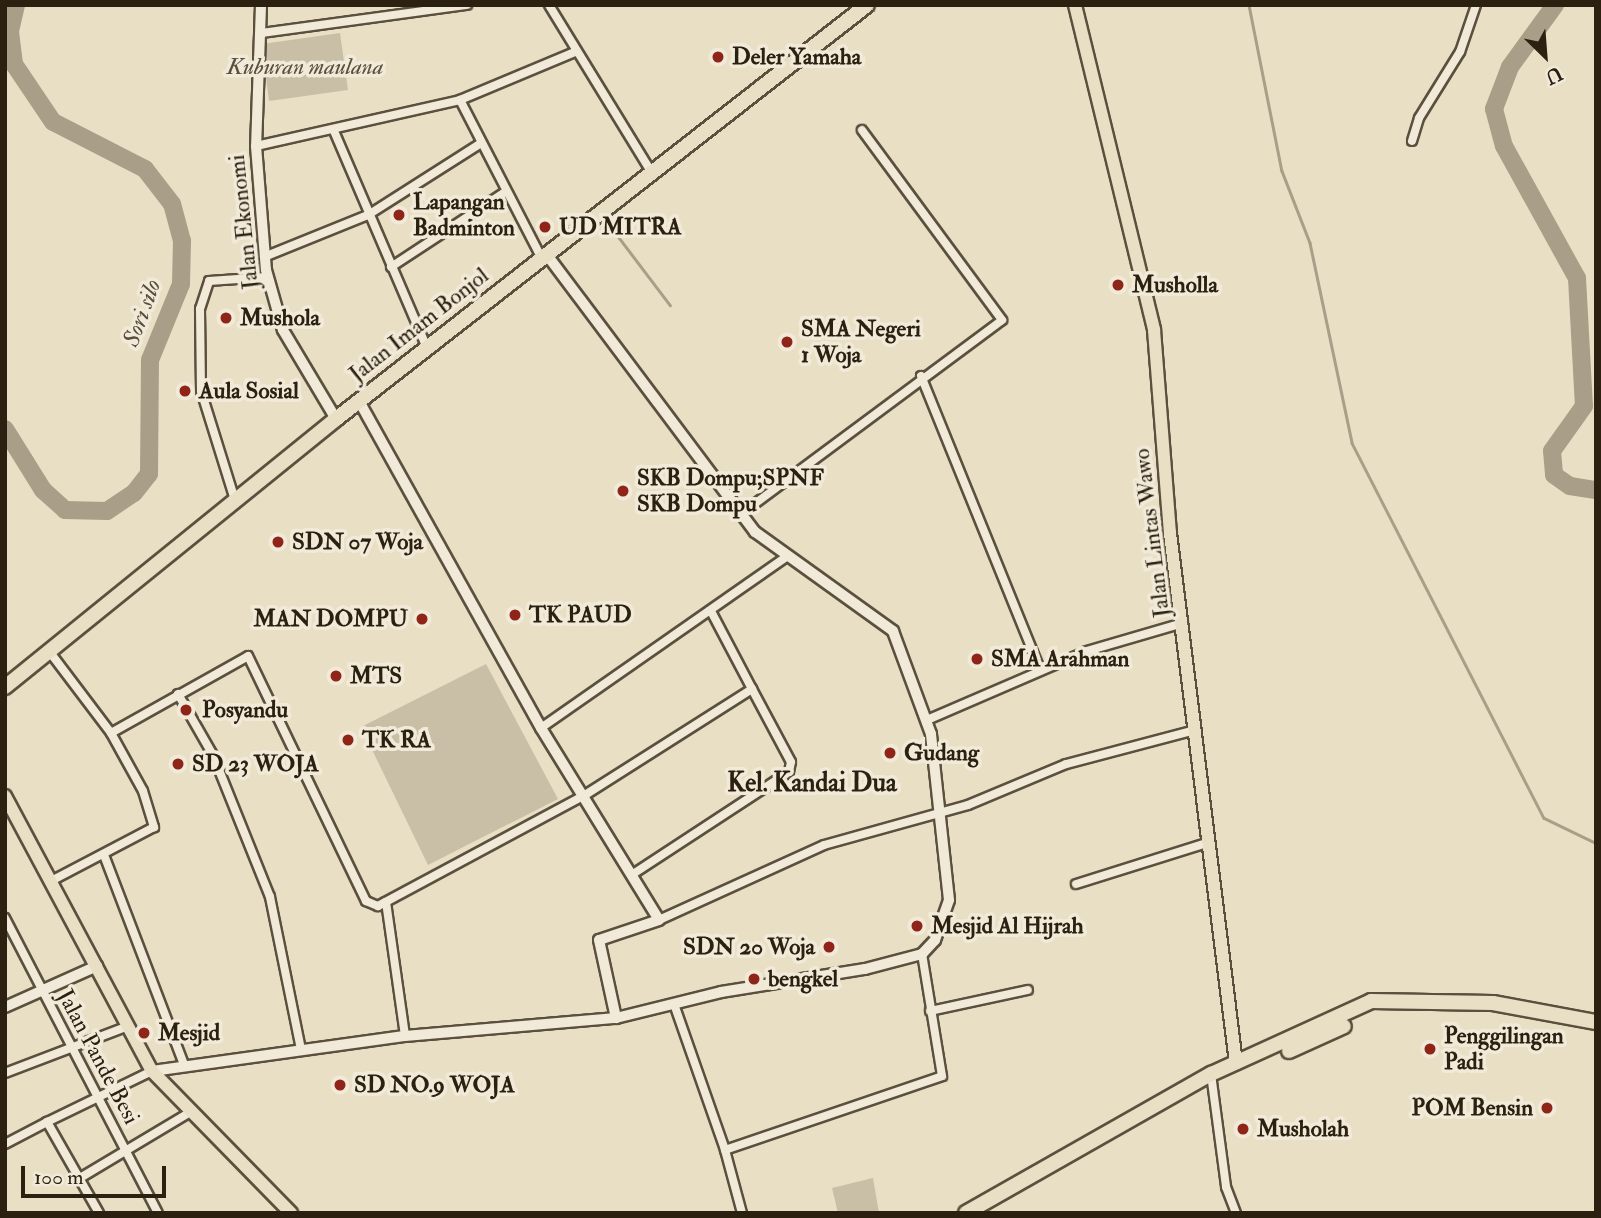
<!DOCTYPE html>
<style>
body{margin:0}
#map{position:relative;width:1601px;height:1218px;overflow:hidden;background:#e9dfc5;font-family:"IM FELL Double Pica",serif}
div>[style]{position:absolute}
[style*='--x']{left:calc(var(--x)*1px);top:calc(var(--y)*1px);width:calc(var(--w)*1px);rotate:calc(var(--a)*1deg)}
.green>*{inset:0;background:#c9bfa6}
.round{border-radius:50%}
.stream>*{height:2.5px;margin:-1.25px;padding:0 1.25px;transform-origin:1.25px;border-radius:1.25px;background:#a99e88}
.river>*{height:18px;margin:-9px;padding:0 9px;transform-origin:9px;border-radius:9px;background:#a99e88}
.roads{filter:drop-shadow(2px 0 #5b503e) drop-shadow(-2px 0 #5b503e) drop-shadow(0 2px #5b503e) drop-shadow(0 -2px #5b503e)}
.street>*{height:8px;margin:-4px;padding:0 4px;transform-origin:4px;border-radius:4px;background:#f1ead9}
.secondary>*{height:10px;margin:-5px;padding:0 5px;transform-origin:5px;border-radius:5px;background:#f1ead9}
.primary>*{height:12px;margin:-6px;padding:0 6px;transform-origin:6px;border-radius:6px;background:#e9dfc5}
.highway>*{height:14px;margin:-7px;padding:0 7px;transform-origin:7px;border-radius:7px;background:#e9dfc5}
.dots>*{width:19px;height:19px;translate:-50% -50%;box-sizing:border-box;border:4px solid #f1ead9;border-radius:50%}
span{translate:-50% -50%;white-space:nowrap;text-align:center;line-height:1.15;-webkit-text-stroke:7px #f1ead9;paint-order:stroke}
.poi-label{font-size:23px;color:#2c2011;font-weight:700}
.left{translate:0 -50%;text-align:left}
.right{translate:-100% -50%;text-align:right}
.park-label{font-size:23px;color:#5b503e;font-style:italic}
.street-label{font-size:23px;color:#2c2011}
.water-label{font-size:24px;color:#584c3b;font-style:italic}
.quarter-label{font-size:26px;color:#2c2011;font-weight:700}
.frame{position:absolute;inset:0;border:7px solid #2c2011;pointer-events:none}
.north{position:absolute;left:1510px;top:21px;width:70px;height:70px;-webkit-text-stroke:5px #f1ead9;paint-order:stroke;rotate:155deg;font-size:19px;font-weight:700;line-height:28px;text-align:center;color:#2c2011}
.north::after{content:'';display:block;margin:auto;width:24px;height:32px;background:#2c2011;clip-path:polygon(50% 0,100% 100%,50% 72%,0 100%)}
.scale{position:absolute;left:21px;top:1166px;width:145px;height:32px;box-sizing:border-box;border:4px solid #2c2011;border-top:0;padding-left:9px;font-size:21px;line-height:24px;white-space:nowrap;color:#2c2011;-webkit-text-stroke:5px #f1ead9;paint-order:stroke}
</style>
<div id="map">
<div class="green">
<i style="clip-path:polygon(340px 33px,348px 90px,269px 101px,262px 44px)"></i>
<i class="round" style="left:391px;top:207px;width:16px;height:16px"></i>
<i style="clip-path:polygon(486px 664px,558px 799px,428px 865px,361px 727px)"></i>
<i style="clip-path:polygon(873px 1178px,879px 1213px,838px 1213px,832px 1188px)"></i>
</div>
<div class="stream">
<i style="--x:1249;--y:5;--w:169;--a:78.8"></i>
<i style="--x:1282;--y:171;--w:77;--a:68.7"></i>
<i style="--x:1310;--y:243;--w:204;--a:78.1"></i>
<i style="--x:1352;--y:443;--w:421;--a:62.9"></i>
<i style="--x:1544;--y:818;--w:58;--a:25.7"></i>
<i style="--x:605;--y:219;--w:108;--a:52.9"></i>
</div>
<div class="river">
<i style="--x:1555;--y:5;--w:77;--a:126"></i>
<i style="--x:1510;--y:67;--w:45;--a:110.9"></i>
<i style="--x:1494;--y:109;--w:38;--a:75"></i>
<i style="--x:1504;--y:146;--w:151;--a:61.1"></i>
<i style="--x:1577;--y:278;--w:128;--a:86.9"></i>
<i style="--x:1584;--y:406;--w:55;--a:125.4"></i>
<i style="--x:1552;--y:451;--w:24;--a:85"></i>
<i style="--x:1554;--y:475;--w:19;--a:35"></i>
<i style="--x:1570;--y:486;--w:26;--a:9"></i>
<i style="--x:5;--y:429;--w:72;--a:58.1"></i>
<i style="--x:43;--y:490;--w:30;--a:42"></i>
<i style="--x:65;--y:510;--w:42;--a:1.4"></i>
<i style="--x:107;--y:511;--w:32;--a:-34"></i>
<i style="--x:134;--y:493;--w:24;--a:-52"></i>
<i style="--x:149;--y:474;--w:114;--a:-89.5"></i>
<i style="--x:150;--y:360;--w:82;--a:-67.8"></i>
<i style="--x:181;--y:284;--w:43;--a:-88.7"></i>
<i style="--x:182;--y:241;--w:38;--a:-105"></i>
<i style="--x:172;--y:204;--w:44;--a:-127.6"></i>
<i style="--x:145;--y:169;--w:103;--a:-152.9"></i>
<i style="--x:53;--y:122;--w:70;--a:-123.9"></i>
<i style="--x:14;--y:64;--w:33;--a:-97"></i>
<i style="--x:10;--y:31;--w:27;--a:-77"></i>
</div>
<div class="roads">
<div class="street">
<i style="--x:549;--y:5;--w:197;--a:58.5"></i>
<i style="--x:262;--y:33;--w:207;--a:-7.8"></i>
<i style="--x:460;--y:100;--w:179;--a:62.7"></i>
<i style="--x:334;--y:131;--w:236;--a:66.8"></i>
<i style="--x:1412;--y:141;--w:24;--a:-73"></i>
<i style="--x:1419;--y:118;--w:78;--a:-58.2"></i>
<i style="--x:1460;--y:52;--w:50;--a:-71.2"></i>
<i style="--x:256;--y:146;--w:209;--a:-12.7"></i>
<i style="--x:460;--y:100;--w:125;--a:-22.7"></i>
<i style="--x:264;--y:257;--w:112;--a:-22"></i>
<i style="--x:368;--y:215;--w:134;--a:-32.5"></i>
<i style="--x:391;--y:267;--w:136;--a:-33.3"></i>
<i style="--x:921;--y:376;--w:318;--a:67.9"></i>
<i style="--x:235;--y:500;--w:114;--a:-107.3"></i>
<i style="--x:201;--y:391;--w:82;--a:-90.7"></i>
<i style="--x:200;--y:309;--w:29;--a:-72"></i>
<i style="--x:209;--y:281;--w:58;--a:-3.9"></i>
<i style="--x:741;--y:514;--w:325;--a:-36.6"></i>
<i style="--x:1002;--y:320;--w:236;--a:-126.4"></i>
<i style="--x:49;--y:651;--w:103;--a:52.9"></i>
<i style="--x:111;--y:733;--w:66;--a:61.1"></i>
<i style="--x:143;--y:791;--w:38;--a:73"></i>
<i style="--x:154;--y:827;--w:112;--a:152.3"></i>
<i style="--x:178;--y:694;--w:70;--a:60.2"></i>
<i style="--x:213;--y:755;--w:153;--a:68.1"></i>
<i style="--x:270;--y:897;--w:155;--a:78.5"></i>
<i style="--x:927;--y:720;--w:174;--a:-23.3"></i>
<i style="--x:1087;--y:651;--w:100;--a:-16.3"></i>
<i style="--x:541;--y:728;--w:299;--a:-34.9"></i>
<i style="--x:111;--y:733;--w:157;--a:-29.3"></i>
<i style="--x:248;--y:656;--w:272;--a:64.3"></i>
<i style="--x:366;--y:901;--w:13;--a:23"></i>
<i style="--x:378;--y:906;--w:235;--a:-28.2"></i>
<i style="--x:585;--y:795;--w:198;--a:-32.4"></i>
<i style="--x:752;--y:689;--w:86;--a:-117.8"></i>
<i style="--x:104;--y:855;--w:224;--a:69.1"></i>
<i style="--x:633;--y:874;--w:186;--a:-33.2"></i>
<i style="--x:789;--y:772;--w:10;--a:-79"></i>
<i style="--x:791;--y:762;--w:83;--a:-118.1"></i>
<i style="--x:1076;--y:884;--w:140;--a:-17.4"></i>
<i style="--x:386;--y:902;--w:135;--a:81.9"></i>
<i style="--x:5;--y:918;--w:332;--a:62.6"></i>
<i style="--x:659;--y:920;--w:181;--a:-24.4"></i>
<i style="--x:824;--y:845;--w:149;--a:-15.5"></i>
<i style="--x:968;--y:805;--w:106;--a:-22.7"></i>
<i style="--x:1066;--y:764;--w:134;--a:-14.7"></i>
<i style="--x:674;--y:1004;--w:155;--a:70.7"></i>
<i style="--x:930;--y:1011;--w:100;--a:-12.1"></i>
<i style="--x:5;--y:1073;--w:132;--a:-20.9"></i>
<i style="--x:1211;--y:1074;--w:114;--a:82.4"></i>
<i style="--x:1226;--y:1187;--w:28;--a:69"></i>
<i style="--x:5;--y:1144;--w:47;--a:-27.6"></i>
<i style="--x:80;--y:1178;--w:125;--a:-30.9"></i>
<i style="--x:99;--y:1213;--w:105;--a:-119.7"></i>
<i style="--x:47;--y:1122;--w:117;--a:-25.9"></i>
<i style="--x:742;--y:1213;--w:65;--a:-105.1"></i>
<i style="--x:725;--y:1150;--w:229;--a:-18.8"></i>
<i style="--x:942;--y:1076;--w:124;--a:-99.3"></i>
</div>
<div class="secondary">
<i style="--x:261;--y:5;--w:141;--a:92"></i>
<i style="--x:256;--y:146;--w:124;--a:85.4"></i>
<i style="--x:266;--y:270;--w:62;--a:74.2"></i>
<i style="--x:283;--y:330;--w:104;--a:59.2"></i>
<i style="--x:359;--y:401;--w:374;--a:60.9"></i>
<i style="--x:541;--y:728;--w:225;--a:58.4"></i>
<i style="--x:659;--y:920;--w:63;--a:161.6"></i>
<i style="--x:599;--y:940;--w:80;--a:77.7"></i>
<i style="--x:5;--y:1007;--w:101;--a:-24"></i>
<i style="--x:152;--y:1071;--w:255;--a:-7.9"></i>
<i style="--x:405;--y:1036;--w:212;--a:-4.9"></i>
<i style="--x:616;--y:1018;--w:108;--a:-13.9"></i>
<i style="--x:721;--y:992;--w:146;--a:-9.1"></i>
<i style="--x:865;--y:969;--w:59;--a:-14.7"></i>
<i style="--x:922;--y:954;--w:19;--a:-47"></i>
<i style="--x:935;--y:940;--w:42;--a:-70.7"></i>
<i style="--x:949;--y:900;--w:167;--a:-96.2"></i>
<i style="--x:931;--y:734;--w:110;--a:-110.3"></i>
<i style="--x:893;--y:631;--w:170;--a:-144.3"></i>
<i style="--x:755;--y:532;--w:346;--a:-126.9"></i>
</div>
<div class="primary">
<i style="--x:1075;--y:5;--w:334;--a:76.3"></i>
<i style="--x:1154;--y:330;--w:204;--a:85.5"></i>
<i style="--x:1170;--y:533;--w:534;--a:82.9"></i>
<i style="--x:5;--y:796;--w:312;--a:61.9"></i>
<i style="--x:152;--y:1071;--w:199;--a:45.6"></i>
</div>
<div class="highway">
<i style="--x:5;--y:687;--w:426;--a:-39"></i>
<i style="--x:336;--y:419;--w:673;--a:-37.94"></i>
<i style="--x:1289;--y:1051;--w:60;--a:-24.4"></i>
<i style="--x:966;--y:1213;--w:282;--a:-29.6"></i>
<i style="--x:1211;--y:1074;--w:176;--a:-24.5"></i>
<i style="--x:1371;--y:1001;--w:122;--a:0.9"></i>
<i style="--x:1493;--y:1003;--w:105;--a:10.5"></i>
</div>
</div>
<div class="dots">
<i style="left:718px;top:57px;background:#8f2418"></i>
<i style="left:399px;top:215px;background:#8f2418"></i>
<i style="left:545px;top:227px;background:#8f2418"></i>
<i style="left:1118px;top:285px;background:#8f2418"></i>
<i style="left:226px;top:318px;background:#8f2418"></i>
<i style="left:787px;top:342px;background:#8f2418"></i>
<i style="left:185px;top:391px;background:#8f2418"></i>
<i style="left:623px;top:491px;background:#8f2418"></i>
<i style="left:278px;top:542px;background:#8f2418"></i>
<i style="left:515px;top:615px;background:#8f2418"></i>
<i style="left:422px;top:619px;background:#8f2418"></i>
<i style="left:977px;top:659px;background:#8f2418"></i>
<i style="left:336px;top:676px;background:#8f2418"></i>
<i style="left:186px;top:710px;background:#8f2418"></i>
<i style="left:348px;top:740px;background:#8f2418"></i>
<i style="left:890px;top:753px;background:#8f2418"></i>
<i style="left:178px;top:764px;background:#8f2418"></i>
<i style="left:917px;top:926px;background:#8f2418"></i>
<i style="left:829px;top:947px;background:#8f2418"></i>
<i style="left:754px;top:979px;background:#8f2418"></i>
<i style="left:144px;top:1033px;background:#8f2418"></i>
<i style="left:1430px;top:1049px;background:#8f2418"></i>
<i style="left:340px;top:1085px;background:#8f2418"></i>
<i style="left:1547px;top:1108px;background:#8f2418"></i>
<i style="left:1243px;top:1129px;background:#8f2418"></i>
</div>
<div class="poi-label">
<span class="left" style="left:732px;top:57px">Deler Yamaha</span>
<span class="left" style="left:413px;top:215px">Lapangan<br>Badminton</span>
<span class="left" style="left:559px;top:227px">UD MITRA</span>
<span class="left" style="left:1132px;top:285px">Musholla</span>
<span class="left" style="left:240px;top:318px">Mushola</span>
<span class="left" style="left:801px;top:342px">SMA Negeri<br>1 Woja</span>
<span class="left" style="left:199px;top:391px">Aula Sosial</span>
<span class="left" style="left:637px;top:491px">SKB Dompu;SPNF<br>SKB Dompu</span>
<span class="left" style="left:292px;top:542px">SDN 07 Woja</span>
<span class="left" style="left:529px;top:615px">TK PAUD</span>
<span class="right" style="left:408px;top:619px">MAN DOMPU</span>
<span class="left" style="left:991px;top:659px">SMA Arahman</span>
<span class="left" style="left:350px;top:676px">MTS</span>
<span class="left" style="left:202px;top:710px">Posyandu</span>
<span class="left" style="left:362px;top:740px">TK RA</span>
<span class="left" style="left:904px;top:753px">Gudang</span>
<span class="left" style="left:192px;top:764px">SD 23 WOJA</span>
<span class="left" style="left:931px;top:926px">Mesjid Al Hijrah</span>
<span class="right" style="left:815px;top:947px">SDN 20 Woja</span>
<span class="left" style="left:768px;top:979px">bengkel</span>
<span class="left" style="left:158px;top:1033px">Mesjid</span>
<span class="left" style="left:1444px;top:1049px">Penggilingan<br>Padi</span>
<span class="left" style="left:354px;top:1085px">SD NO.9 WOJA</span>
<span class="right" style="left:1533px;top:1108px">POM Bensin</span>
<span class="left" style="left:1257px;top:1129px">Musholah</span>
</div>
<div class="park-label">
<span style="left:305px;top:67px">Kuburan maulana</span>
</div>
<div class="street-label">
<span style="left:244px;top:222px;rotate:-96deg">Jalan Ekonomi</span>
<span style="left:419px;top:325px;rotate:-38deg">Jalan Imam Bonjol</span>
<span style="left:1152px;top:533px;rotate:-97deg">Jalan Lintas Wawo</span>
<span style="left:98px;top:1057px;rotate:62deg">Jalan Pande Besi</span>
</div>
<div class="water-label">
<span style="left:142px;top:313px;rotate:-70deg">Sori silo</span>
</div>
<div class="quarter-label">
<span style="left:812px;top:784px">Kel. Kandai Dua</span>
</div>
<div class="frame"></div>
<div class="north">U</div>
<div class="scale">100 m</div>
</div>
